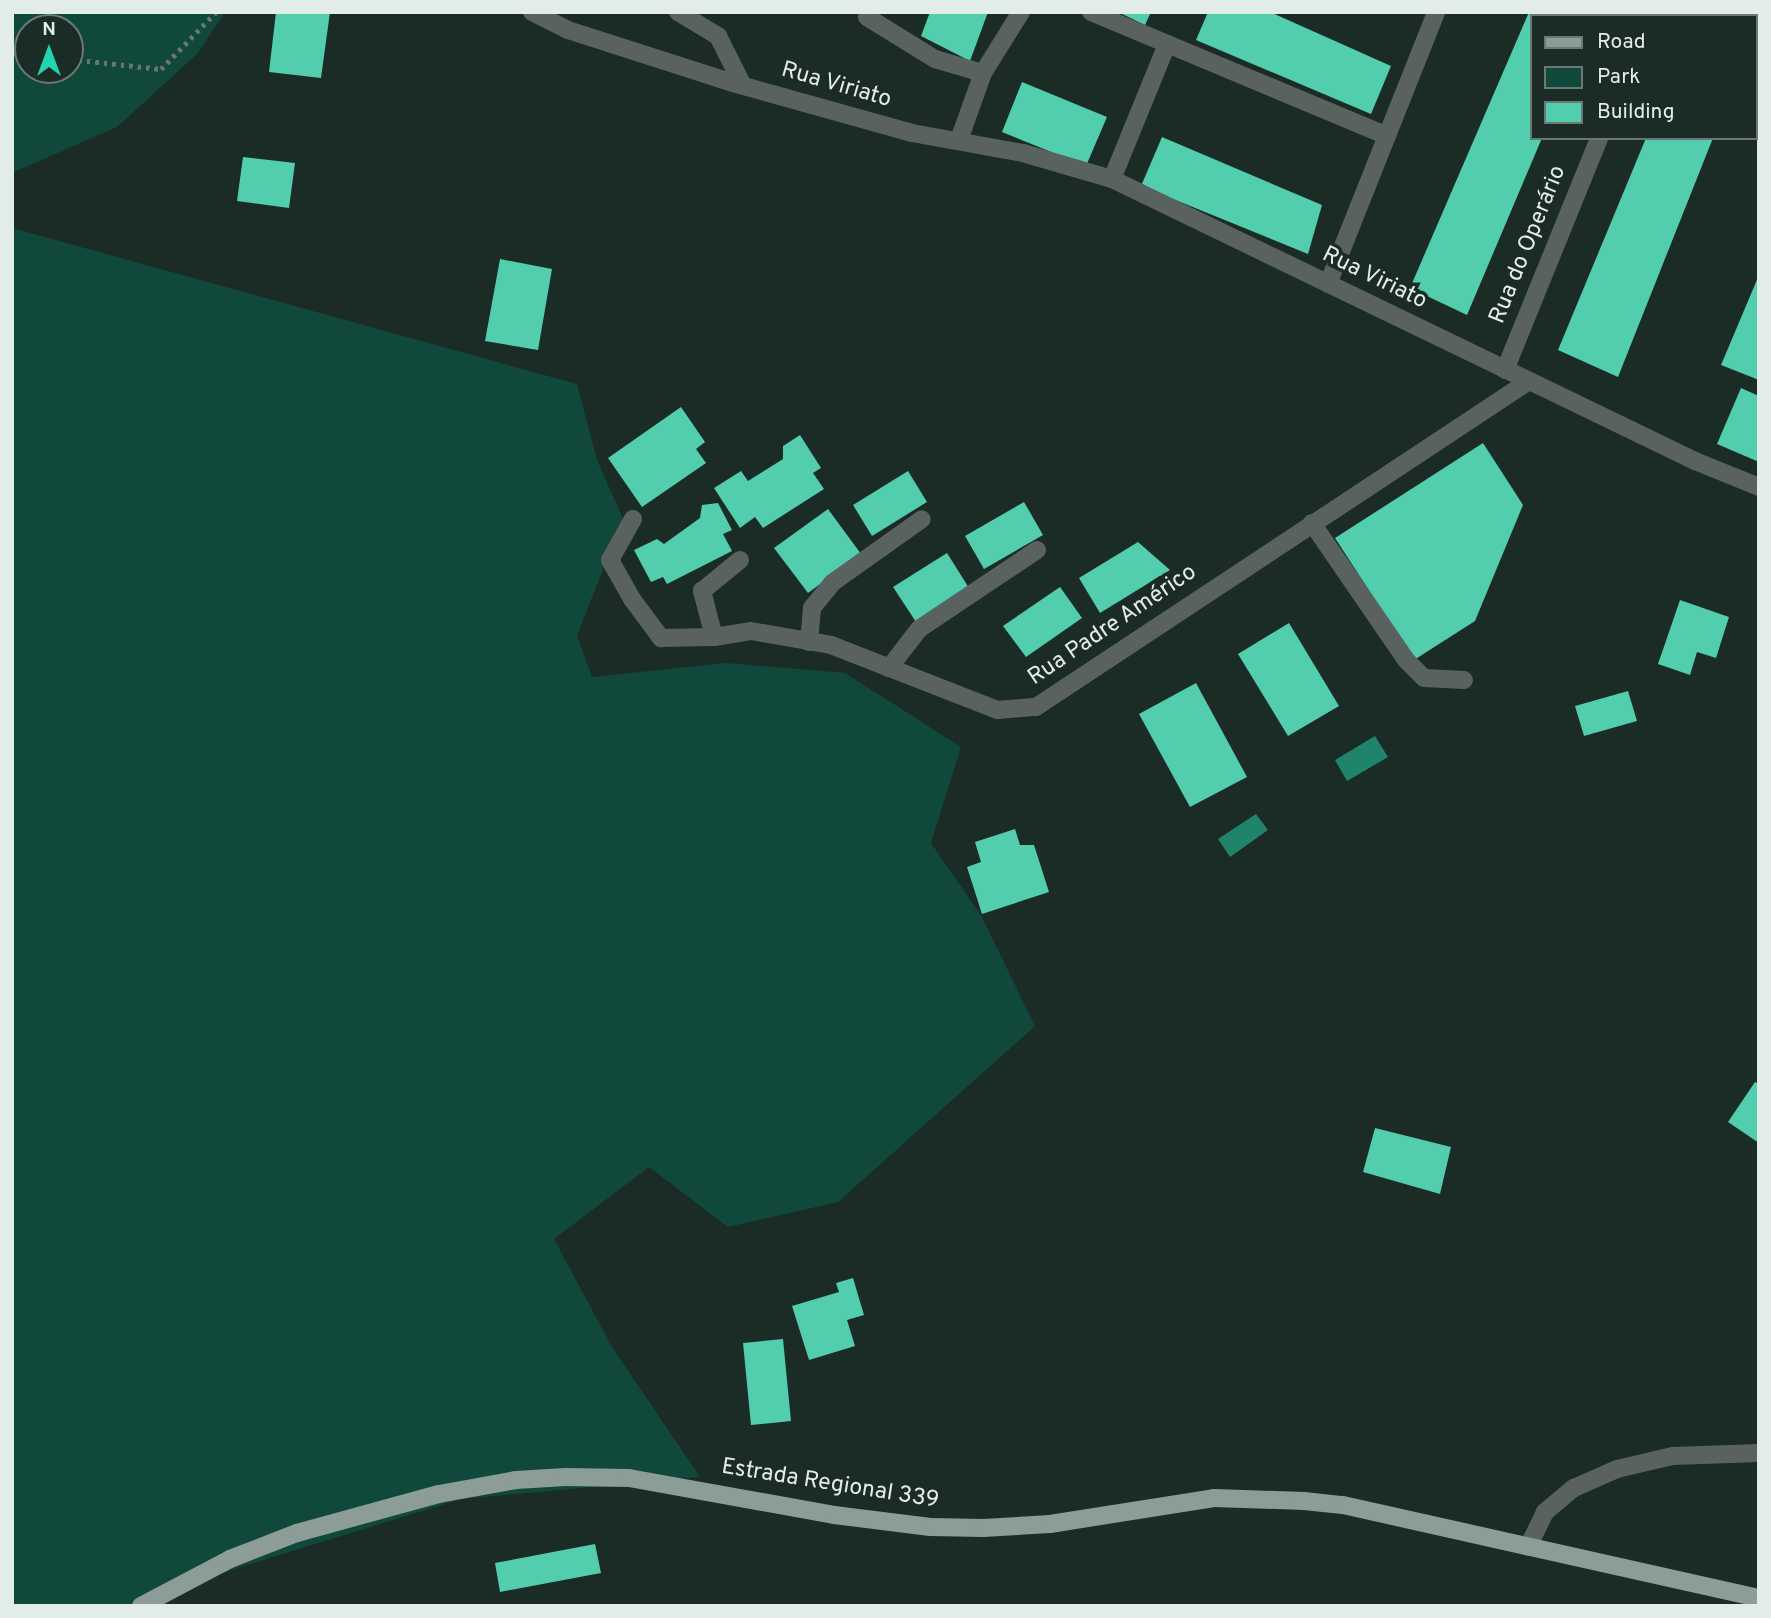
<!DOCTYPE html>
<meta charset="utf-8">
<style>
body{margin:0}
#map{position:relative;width:1771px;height:1618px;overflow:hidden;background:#1b2b26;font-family:Overpass,sans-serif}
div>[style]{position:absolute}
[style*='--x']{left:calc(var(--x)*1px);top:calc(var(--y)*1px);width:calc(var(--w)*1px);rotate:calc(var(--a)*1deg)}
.green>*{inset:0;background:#10493b}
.water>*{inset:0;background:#20836c}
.building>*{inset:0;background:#52cdae}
.path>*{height:4.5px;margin-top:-2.25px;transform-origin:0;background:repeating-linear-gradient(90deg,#687671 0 3.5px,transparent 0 8.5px)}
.minor>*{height:18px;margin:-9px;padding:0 9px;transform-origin:9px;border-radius:9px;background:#5a625f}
.major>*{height:18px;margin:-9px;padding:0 9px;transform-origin:9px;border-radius:9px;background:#8c9c97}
span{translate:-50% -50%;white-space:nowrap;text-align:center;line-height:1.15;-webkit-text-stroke:7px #1b2b26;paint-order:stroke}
.street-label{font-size:23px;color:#e2ede9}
.frame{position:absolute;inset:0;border:14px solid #e2ede9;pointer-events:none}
.legend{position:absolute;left:1530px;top:14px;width:228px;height:126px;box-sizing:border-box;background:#1b2b26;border:2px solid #6b7974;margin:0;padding:9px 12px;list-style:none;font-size:21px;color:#e2ede9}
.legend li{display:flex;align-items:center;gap:14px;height:35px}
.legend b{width:35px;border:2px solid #6b7974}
.north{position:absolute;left:14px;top:14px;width:70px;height:70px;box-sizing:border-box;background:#1b2b26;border:2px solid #6b7974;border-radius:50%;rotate:0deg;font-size:19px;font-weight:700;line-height:28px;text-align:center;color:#e2ede9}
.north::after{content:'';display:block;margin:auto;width:24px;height:32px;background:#21d5af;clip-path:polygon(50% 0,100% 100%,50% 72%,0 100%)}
</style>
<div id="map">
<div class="green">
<i style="clip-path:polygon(evenodd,12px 12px,225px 12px,197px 54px,117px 127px,12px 173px,12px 12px,28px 28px,70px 28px,70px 70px,28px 70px,28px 28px)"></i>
<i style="clip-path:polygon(12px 228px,577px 384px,597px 460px,623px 519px,577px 635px,592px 677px,726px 663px,845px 673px,961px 747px,931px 843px,982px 917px,1035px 1026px,838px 1202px,728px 1227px,649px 1167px,554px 1239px,612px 1347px,700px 1477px,461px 1499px,237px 1568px,135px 1606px,12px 1606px)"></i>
</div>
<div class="water">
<i style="clip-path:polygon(1375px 736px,1388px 757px,1347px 781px,1335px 760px)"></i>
<i style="clip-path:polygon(1256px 814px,1268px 830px,1230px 857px,1218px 839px)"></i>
</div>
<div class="building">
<i style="clip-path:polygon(276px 12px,330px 12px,321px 78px,269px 72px)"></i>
<i style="clip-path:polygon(930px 12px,988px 12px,970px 61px,921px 36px)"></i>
<i style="clip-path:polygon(1118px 12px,1151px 12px,1145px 25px)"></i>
<i style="clip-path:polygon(1208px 12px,1270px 12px,1391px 66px,1371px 114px,1196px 40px)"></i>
<i style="clip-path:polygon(1529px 12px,1595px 12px,1594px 16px,1531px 16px,1531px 138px,1542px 138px,1467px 315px,1410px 288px)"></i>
<i style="clip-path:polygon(1698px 12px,1744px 12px,1752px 16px,1697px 16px)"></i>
<i style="clip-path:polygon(1022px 82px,1107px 117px,1086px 166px,1002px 132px)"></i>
<i style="clip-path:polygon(1162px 137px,1322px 205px,1308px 254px,1141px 186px)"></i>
<i style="clip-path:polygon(1646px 138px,1713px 138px,1618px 377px,1558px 350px)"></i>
<i style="clip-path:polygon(243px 157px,295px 163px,289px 208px,237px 201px)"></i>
<i style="clip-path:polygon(500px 259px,552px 269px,538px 350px,485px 341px)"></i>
<i style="clip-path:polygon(1759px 275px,1759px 380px,1721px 365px)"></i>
<i style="clip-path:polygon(1741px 388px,1759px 396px,1759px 462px,1717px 444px)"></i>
<i style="clip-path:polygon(681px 407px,705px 442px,696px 449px,706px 463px,642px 507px,608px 458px)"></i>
<i style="clip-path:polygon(800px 435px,821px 468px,813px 473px,824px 489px,763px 528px,755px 517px,740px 528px,714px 488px,741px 471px,748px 481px,783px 459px,783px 446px)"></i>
<i style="clip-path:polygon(1483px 443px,1523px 505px,1475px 621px,1414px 660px,1335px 538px)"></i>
<i style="clip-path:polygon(908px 471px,927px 502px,872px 536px,853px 505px)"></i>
<i style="clip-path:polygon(1024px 502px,1043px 535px,984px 569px,965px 536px)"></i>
<i style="clip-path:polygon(718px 503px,732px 530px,723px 534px,732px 551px,667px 584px,663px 577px,651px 582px,634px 550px,657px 539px,664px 544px,700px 518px,702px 505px)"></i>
<i style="clip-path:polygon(828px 509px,861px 554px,808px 593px,774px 548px)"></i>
<i style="clip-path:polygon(1138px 542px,1170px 570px,1100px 613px,1079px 578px)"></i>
<i style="clip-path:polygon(947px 553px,969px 588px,916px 622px,893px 587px)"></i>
<i style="clip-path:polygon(1060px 587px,1082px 618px,1026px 657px,1003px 626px)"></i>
<i style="clip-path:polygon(1680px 600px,1729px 617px,1716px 658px,1697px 652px,1690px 675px,1658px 664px)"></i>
<i style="clip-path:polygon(1289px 623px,1339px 706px,1288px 736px,1238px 654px)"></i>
<i style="clip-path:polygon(1196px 683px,1247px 777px,1190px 807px,1139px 714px)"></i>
<i style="clip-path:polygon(1628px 691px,1637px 721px,1584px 736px,1575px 706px)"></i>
<i style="clip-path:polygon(1015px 829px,1020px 845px,1034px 845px,1049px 892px,982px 914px,967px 867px,981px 862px,975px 842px)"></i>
<i style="clip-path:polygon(1755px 1082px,1759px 1084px,1759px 1143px,1728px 1122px)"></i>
<i style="clip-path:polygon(1375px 1128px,1451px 1147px,1440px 1194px,1363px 1172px)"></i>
<i style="clip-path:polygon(853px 1278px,864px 1315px,847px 1320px,855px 1346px,809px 1360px,792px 1306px,839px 1292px,836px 1283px)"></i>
<i style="clip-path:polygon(783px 1339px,791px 1421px,751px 1425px,743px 1343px)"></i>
<i style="clip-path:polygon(595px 1544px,601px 1573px,500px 1592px,495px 1563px)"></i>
</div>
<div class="path">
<i style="--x:12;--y:52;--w:16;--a:7"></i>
<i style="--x:70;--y:59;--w:92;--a:6.3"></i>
<i style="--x:161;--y:69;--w:79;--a:-46"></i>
</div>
<div class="minor">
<i style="--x:532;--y:12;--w:40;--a:26.6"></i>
<i style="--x:568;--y:30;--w:173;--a:17.8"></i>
<i style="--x:733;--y:83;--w:186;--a:15.6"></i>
<i style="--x:912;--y:133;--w:113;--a:10.2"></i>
<i style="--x:1023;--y:153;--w:93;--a:16.3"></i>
<i style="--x:1112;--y:179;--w:648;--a:25.81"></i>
<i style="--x:1695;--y:461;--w:69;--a:22.1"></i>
<i style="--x:678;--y:12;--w:47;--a:31"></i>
<i style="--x:718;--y:36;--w:54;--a:63.4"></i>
<i style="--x:1091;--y:12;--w:321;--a:22.7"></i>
<i style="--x:1648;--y:16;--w:4;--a:-76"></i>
<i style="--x:867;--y:17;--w:80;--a:31.7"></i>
<i style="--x:935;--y:59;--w:50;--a:16.3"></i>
<i style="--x:959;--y:140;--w:71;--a:-70.3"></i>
<i style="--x:983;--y:73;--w:72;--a:-58.1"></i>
<i style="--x:1112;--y:179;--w:146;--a:-67.8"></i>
<i style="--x:1328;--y:284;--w:293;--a:-68.3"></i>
<i style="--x:1505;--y:370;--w:250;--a:-67.9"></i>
<i style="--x:633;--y:519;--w:47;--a:119.3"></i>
<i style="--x:610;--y:560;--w:45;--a:60.6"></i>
<i style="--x:632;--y:599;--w:49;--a:53.4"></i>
<i style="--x:661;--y:638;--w:53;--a:-1.1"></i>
<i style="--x:714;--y:637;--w:37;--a:-9"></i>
<i style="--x:751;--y:631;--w:81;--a:9.9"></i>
<i style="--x:831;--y:645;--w:179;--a:21.3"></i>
<i style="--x:998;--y:710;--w:38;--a:-5"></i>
<i style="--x:1036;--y:707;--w:591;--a:-33.47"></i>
<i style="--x:1312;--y:523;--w:166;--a:55.5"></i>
<i style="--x:1406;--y:660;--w:25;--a:45"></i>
<i style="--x:1424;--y:678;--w:40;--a:2.9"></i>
<i style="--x:714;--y:637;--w:48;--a:-104.6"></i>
<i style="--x:702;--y:591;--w:49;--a:-39.2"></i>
<i style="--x:809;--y:642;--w:34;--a:-85"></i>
<i style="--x:812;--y:608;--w:32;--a:-51"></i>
<i style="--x:832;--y:583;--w:110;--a:-35.4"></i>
<i style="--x:889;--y:668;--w:49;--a:-52.4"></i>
<i style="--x:919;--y:629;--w:142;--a:-33.8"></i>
<i style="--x:1528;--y:1547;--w:39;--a:-64"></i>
<i style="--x:1545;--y:1512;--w:38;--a:-40"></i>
<i style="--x:1574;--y:1488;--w:47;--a:-23.8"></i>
<i style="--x:1617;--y:1469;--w:57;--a:-13.1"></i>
<i style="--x:1673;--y:1456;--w:86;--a:-2"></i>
</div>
<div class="major">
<i style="--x:141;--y:1606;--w:101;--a:-27.8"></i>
<i style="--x:230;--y:1559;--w:72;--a:-21.2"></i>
<i style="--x:297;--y:1533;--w:147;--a:-15.4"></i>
<i style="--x:439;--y:1494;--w:78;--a:-10.3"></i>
<i style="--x:516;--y:1480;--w:49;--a:-3.5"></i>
<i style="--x:565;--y:1477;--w:64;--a:0.9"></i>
<i style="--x:629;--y:1478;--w:208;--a:10.2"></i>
<i style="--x:834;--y:1515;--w:97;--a:7.1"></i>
<i style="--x:930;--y:1527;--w:53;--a:1.1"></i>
<i style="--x:983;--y:1528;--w:67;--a:-3.4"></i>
<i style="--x:1050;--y:1524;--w:166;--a:-9"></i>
<i style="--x:1214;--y:1498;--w:90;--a:1.9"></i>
<i style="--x:1304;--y:1501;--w:39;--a:6"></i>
<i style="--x:1343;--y:1505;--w:426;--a:12.6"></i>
</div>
<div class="street-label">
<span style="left:836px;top:86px;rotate:16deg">Rua Viriato</span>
<span style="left:1529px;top:245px;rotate:-68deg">Rua do Operário</span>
<span style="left:1374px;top:279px;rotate:26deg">Rua Viriato</span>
<span style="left:1113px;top:626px;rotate:-34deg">Rua Padre Américo</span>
<span style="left:830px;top:1485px;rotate:9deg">Estrada Regional 339</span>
</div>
<div class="frame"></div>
<ul class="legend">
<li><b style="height:9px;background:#8c9c97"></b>Road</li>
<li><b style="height:19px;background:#10493b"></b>Park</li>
<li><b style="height:19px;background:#52cdae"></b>Building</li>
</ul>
<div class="north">N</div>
</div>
